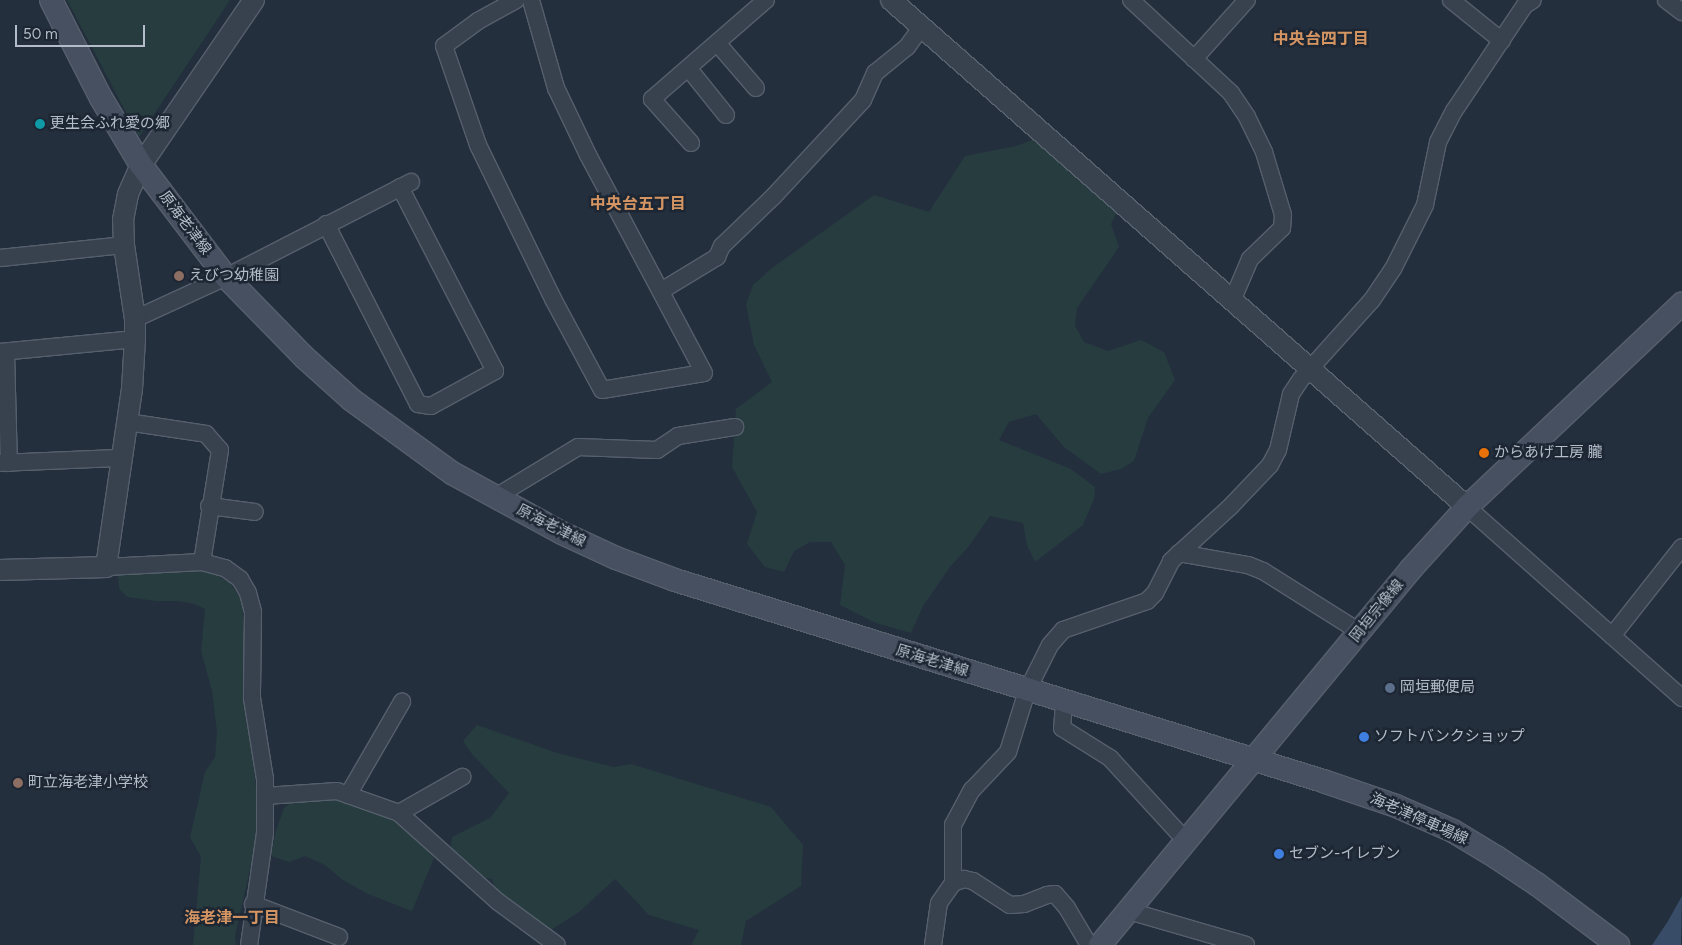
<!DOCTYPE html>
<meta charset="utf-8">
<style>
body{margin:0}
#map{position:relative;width:1682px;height:945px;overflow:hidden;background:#242f3e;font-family:Figtree,"Noto Sans JP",sans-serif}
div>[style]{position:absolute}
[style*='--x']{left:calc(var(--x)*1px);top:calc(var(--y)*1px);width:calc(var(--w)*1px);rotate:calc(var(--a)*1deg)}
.green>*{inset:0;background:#263c3f}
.water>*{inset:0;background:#394c67}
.roads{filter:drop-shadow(1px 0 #565f6c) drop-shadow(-1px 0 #565f6c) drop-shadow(0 1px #565f6c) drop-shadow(0 -1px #565f6c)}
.minor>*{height:16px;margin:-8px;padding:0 8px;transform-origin:8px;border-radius:8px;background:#38414e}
.tertiary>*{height:20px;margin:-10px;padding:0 10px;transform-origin:10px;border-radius:10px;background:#38414e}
.secondary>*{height:22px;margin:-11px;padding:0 11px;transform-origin:11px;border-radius:11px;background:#465061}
.dots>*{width:14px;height:14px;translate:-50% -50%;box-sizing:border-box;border:2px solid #1d2633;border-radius:50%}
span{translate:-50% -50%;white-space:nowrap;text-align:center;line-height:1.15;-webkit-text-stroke:5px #1d2633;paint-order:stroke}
.poi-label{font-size:15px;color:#b4bcc9}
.left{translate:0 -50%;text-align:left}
.street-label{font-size:15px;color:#b4bcc9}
.neighbourhood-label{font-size:16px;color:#d59563;font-weight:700}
.scale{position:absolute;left:15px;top:25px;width:130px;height:22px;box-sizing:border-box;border:2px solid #b4bcc9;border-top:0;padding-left:6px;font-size:15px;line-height:18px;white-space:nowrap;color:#b4bcc9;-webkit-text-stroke:4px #1d2633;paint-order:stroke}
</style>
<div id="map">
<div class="green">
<i style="clip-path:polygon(67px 0,230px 0,139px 137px)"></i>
<i style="clip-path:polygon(1032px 140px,1051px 144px,1119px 208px,1111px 224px,1119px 247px,1077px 308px,1075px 326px,1084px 342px,1108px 351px,1141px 340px,1164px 352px,1175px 380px,1148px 418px,1134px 461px,1121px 469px,1101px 474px,1064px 447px,1036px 414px,1009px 422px,999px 440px,1071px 469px,1095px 487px,1094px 499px,1083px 525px,1035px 562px,1027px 545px,1023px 523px,990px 516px,969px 546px,950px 567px,923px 606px,911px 633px,876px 623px,840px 605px,845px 565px,831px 542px,810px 542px,794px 551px,784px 572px,765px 567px,747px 544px,757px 512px,732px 467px,736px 409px,772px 382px,754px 345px,746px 304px,753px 285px,772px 268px,874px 195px,929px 212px,965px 156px,1016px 146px)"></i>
<i style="clip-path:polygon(175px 569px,210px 571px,230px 583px,243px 603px,246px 695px,256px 788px,256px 842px,235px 936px,236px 945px,193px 945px,201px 857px,190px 837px,205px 772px,215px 757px,217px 732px,212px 691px,201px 651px,205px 609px,194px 604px,179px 601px,156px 601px,127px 597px,119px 588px,118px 575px)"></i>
<i style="clip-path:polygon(477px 725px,557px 753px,614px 767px,631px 764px,771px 807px,803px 845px,801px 886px,746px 921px,741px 945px,691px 945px,699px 930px,649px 915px,615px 879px,579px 912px,551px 930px,522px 915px,498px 897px,492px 879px,474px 876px,450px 855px,452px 837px,490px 818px,509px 793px,472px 754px,463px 741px)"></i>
<i style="clip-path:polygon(336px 796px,369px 807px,407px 827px,434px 858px,412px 911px,368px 894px,343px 880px,325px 865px,305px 856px,289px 862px,271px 856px,276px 830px,284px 808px,294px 800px)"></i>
</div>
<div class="water">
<i style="clip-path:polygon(1682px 896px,1681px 945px,1652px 945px,1668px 921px)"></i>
</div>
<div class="roads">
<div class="minor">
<i style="--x:516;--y:0;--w:43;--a:151.1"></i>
<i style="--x:478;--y:21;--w:42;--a:143.7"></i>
<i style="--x:444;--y:46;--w:105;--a:71"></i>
<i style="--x:478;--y:145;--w:171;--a:64"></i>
<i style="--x:553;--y:299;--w:103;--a:61.7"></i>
<i style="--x:602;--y:390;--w:103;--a:-9.5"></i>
<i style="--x:704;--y:373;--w:247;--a:-118"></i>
<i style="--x:588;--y:155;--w:74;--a:-115.5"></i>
<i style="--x:556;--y:88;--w:91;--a:-105.9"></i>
<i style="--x:1131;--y:0;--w:137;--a:42.9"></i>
<i style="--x:1231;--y:93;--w:29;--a:56"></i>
<i style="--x:1247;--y:117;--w:39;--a:64"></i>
<i style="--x:1264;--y:152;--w:66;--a:73.2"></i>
<i style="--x:1283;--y:215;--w:13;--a:94"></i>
<i style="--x:1282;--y:228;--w:45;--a:135.9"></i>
<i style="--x:1250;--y:259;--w:46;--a:113.2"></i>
<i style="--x:1451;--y:0;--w:65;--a:38.8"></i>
<i style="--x:1666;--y:0;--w:20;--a:37"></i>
<i style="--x:718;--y:44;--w:58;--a:49.2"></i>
<i style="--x:1194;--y:59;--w:79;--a:-48.1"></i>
<i style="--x:689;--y:69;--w:59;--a:51.2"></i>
<i style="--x:691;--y:143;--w:59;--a:-131.6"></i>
<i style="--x:652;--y:99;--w:151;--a:-41"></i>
<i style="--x:326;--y:224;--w:202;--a:62.9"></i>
<i style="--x:418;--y:404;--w:13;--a:9"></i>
<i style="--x:431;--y:406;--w:73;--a:-28.7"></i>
<i style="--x:495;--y:371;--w:207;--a:-117.3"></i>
<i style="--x:0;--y:258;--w:125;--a:-6"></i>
<i style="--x:661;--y:291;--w:66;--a:-31.3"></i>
<i style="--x:717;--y:257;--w:12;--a:-66"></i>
<i style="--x:722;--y:246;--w:71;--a:-43.9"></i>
<i style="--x:773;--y:197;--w:132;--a:-47.1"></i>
<i style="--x:863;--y:100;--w:30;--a:-66"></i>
<i style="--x:875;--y:73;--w:41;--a:-39.1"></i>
<i style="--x:907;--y:47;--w:24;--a:-54"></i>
<i style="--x:135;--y:319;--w:100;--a:-24.8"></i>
<i style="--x:226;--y:277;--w:208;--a:-27.2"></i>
<i style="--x:0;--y:352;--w:136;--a:-5.5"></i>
<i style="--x:6;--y:352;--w:111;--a:88.5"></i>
<i style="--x:127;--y:422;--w:80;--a:8.6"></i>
<i style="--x:206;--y:434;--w:21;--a:49"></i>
<i style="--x:220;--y:450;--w:113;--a:99.1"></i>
<i style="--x:0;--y:463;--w:121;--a:-2.4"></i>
<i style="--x:494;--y:498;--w:98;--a:-31.3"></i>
<i style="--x:578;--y:447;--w:79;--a:2.2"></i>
<i style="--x:657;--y:450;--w:25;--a:-34"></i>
<i style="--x:678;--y:436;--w:58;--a:-9"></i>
<i style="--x:209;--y:506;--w:46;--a:7.4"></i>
<i style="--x:1467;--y:507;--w:288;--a:41.6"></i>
<i style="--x:1179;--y:553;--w:70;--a:9.9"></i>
<i style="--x:1248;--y:565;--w:16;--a:22"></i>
<i style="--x:1263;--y:571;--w:115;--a:32.2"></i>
<i style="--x:106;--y:567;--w:96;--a:-3"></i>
<i style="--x:202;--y:562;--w:24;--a:15"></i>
<i style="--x:225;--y:568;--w:19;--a:36"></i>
<i style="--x:240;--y:579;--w:16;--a:60"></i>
<i style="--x:248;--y:593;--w:20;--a:75"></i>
<i style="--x:253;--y:612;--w:86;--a:90.7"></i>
<i style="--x:252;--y:698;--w:82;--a:80.9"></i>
<i style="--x:265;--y:779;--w:54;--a:90"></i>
<i style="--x:265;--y:833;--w:113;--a:98.1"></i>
<i style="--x:1612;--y:636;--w:113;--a:-51.8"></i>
<i style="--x:1064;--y:702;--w:26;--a:94"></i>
<i style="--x:1062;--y:728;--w:57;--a:32"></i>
<i style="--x:1110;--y:758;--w:113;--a:47.5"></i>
<i style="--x:348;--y:795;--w:108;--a:-59.9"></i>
<i style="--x:265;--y:796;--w:72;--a:-4"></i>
<i style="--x:337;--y:791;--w:66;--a:19.5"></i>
<i style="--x:399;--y:813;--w:73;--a:-29.7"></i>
<i style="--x:399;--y:813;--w:132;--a:41.9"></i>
<i style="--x:497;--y:901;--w:74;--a:36.3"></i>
<i style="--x:953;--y:883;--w:12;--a:-20"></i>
<i style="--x:964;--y:879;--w:9;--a:13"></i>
<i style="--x:973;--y:881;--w:44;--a:33"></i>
<i style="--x:1010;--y:905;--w:14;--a:-4"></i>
<i style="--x:1024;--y:904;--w:25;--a:-21"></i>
<i style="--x:1047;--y:895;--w:8;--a:-7"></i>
<i style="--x:1055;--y:894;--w:18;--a:49"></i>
<i style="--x:1067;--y:908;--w:43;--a:59.3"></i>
<i style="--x:253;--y:904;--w:92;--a:21"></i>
<i style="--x:1129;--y:911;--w:122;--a:16.2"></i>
<i style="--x:933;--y:945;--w:42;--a:-81.9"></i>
<i style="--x:939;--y:903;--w:24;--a:-55"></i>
<i style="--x:953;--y:883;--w:58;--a:-90"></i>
<i style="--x:953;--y:825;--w:40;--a:-62"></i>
<i style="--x:972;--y:790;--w:52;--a:-46.5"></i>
<i style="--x:1008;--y:752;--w:64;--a:-72.7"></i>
<i style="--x:1027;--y:691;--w:51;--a:-63.4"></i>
<i style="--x:1050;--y:645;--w:20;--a:-49"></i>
<i style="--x:1063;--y:630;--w:89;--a:-19"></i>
<i style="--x:1147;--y:601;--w:11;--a:-45"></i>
<i style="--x:1155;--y:593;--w:36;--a:-63"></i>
<i style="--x:1171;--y:561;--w:81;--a:-42.5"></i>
<i style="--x:1231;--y:506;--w:57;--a:-46.4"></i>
<i style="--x:1270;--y:465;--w:17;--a:-62"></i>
<i style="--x:1278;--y:450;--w:57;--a:-76.9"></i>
<i style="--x:1291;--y:394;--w:18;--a:-56"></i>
<i style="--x:1301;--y:379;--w:106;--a:-48.1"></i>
<i style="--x:1372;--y:300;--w:37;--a:-56"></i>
<i style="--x:1393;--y:269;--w:72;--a:-63.4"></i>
<i style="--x:1425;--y:205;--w:64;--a:-78.3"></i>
<i style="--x:1438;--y:142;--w:35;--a:-63"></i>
<i style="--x:1454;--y:111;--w:128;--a:-56.2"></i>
<i style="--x:1525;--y:5;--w:9;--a:-32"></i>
</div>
<div class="tertiary">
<i style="--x:891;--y:0;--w:767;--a:41.35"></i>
<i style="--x:0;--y:570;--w:106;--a:-1.6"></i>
<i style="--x:106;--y:567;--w:180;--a:-81.7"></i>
<i style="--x:132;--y:389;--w:50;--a:-86.6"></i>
<i style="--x:135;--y:339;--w:20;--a:-90"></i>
<i style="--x:135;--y:319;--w:75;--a:-98.5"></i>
<i style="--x:124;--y:245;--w:25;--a:-92"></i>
<i style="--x:123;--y:220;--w:26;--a:-79"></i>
<i style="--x:128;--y:194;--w:32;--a:-66"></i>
<i style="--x:141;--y:165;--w:200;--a:-55.6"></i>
</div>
<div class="secondary">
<i style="--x:51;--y:0;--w:110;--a:63"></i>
<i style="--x:101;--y:98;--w:78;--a:59.2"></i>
<i style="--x:141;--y:165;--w:141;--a:52.8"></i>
<i style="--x:226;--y:277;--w:112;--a:45.7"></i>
<i style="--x:304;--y:357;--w:64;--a:41.9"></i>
<i style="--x:352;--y:400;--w:124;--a:36.1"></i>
<i style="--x:452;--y:473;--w:125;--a:28.6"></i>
<i style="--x:562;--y:533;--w:60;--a:24.8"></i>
<i style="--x:616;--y:558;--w:63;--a:20.4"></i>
<i style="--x:675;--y:580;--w:678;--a:17.23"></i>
<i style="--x:1323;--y:781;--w:77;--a:18.9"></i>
<i style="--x:1396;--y:806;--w:62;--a:23.7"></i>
<i style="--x:1453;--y:831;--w:50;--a:31.2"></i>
<i style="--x:1496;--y:857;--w:50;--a:33.7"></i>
<i style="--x:1538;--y:885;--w:100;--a:36.9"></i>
<i style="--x:1100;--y:945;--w:488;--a:-50.4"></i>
<i style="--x:1411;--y:569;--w:84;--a:-47.9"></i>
<i style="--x:1467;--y:507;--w:296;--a:-43.4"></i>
</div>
</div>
<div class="dots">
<i style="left:40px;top:124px;background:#0f9aa8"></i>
<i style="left:179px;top:276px;background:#8d6e63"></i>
<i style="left:1484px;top:453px;background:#e8710a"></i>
<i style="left:1390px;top:688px;background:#5c6f8a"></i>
<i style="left:1364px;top:737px;background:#3f7fe0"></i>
<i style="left:18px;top:783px;background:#8d6e63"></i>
<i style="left:1279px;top:854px;background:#3f7fe0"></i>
</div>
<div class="poi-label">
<span class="left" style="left:50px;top:124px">更生会ふれ愛の郷</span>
<span class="left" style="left:189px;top:276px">えびつ幼稚園</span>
<span class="left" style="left:1494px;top:453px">からあげ工房 朧</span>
<span class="left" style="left:1400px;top:688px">岡垣郵便局</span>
<span class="left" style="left:1374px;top:737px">ソフトバンクショップ</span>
<span class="left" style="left:28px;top:783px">町立海老津小学校</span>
<span class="left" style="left:1289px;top:854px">セブン-イレブン</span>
</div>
<div class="street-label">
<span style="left:185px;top:223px;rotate:53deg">原海老津線</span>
<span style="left:551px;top:526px;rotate:27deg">原海老津線</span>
<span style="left:1377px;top:611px;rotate:-51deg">岡垣宗像線</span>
<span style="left:932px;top:661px;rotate:17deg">原海老津線</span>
<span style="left:1419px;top:819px;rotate:24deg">海老津停車場線</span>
</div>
<div class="neighbourhood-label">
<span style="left:1321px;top:39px">中央台四丁目</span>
<span style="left:638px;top:204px">中央台五丁目</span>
<span style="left:232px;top:918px">海老津一丁目</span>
</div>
<div class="scale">50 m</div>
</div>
